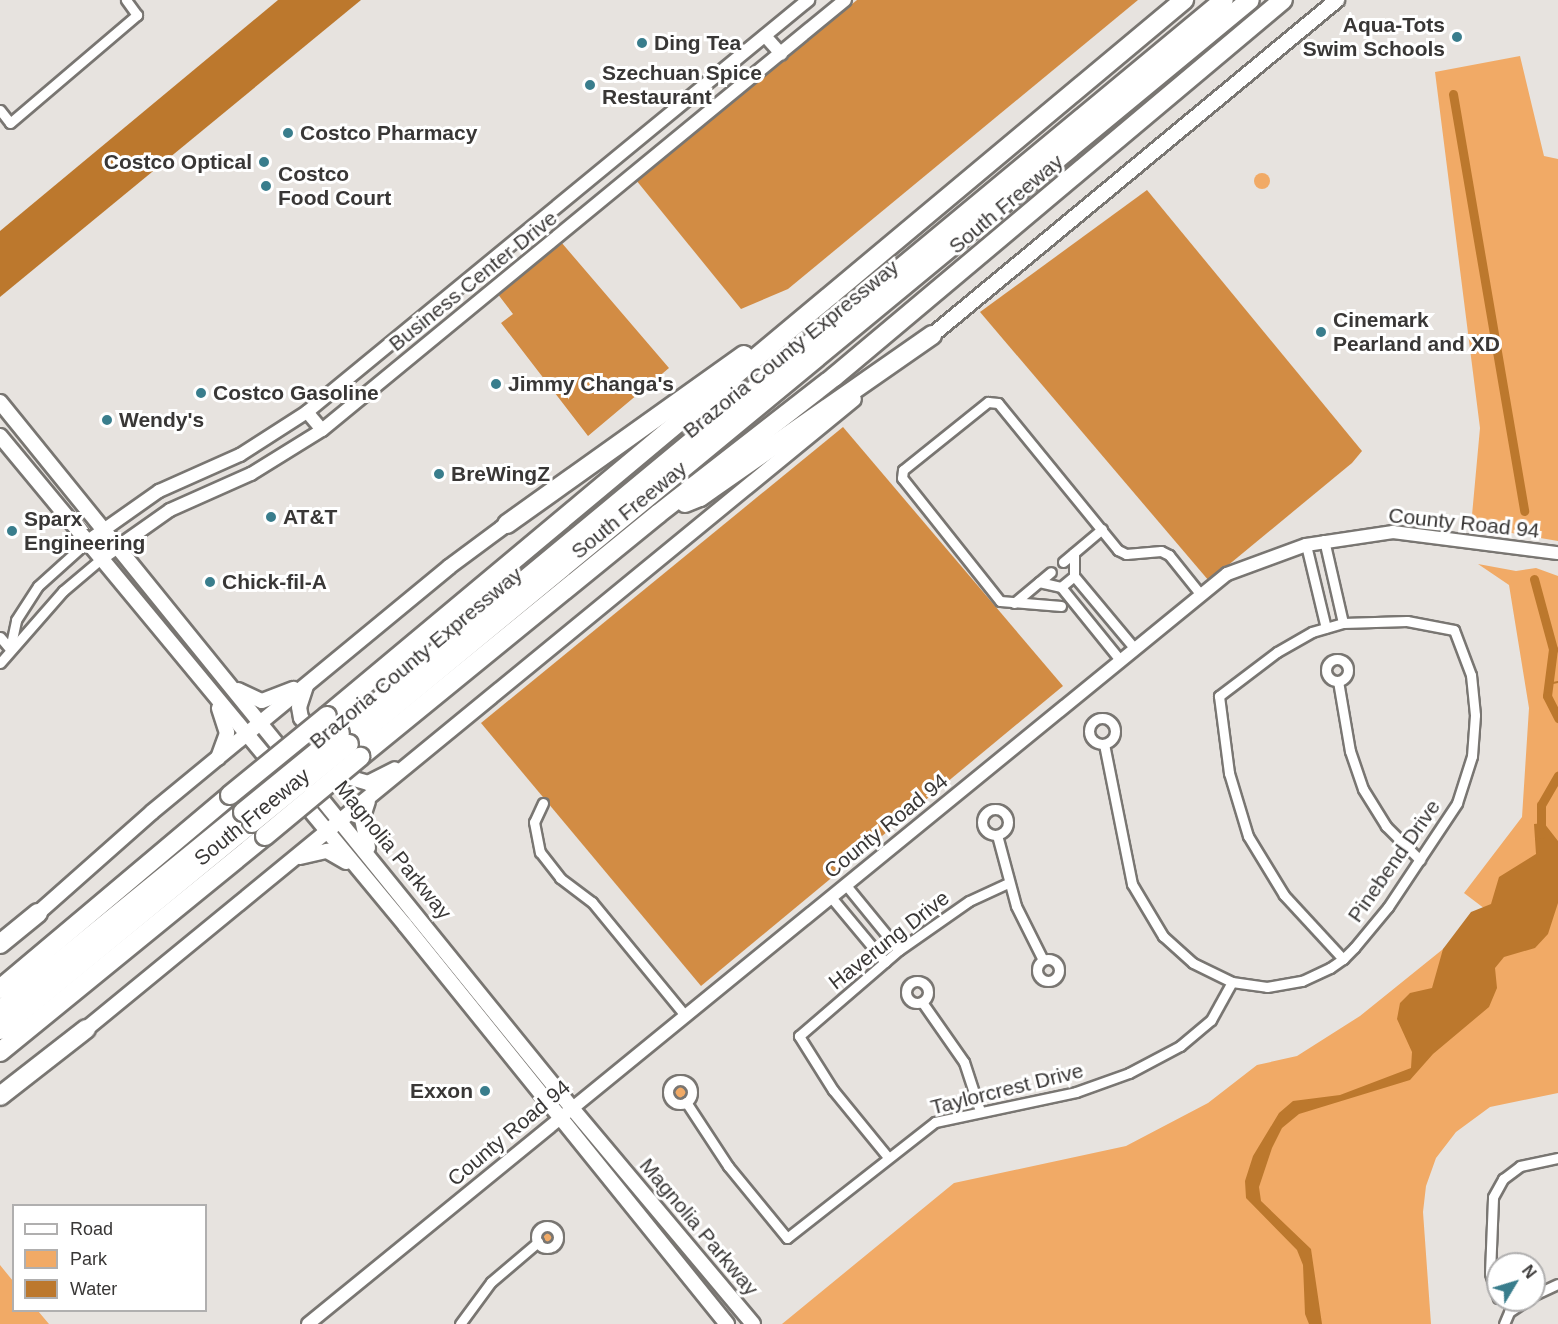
<!DOCTYPE html>
<style>
body{margin:0}
#map{position:relative;width:1558px;height:1324px;overflow:hidden;background:#e7e3df;font-family:Arial,sans-serif}
div>[style]{position:absolute}
[style*='--x']{left:calc(var(--x)*1px);top:calc(var(--y)*1px);width:calc(var(--w)*1px);rotate:calc(var(--a)*1deg)}
.green>*{inset:0;background:#f1aa66}
.round{border-radius:50%}
.forest>*{inset:0;background:#d28c44}
.water>*{inset:0;background:#bc782d}
.stream>*{height:2px;margin:-1px;padding:0 1px;transform-origin:1px;border-radius:1px;background:#bc782d}
.canal>*{height:9px;margin:-4.5px;padding:0 4.5px;transform-origin:4.5px;border-radius:4.5px;background:#bc782d}
.roads{filter:drop-shadow(2px 0 #797672) drop-shadow(-2px 0 #797672) drop-shadow(0 2px #797672) drop-shadow(0 -2px #797672)}
.minor>*{height:9px;margin:-4.5px;padding:0 4.5px;transform-origin:4.5px;border-radius:4.5px;background:#fff}
.minor>.ring{margin:-4.5px;padding:0;box-sizing:content-box;background:none;border:9px solid #fff;border-radius:50%}
.tertiary>*{height:12px;margin:-6px;padding:0 6px;transform-origin:6px;border-radius:6px;background:#fff}
.secondary>*{height:14px;margin:-7px;padding:0 7px;transform-origin:7px;border-radius:7px;background:#fff}
.motorway>*{height:18px;margin:-9px;padding:0 9px;transform-origin:9px;border-radius:9px;background:#fff}
.bridges{filter:drop-shadow(2px 0 #797672) drop-shadow(-2px 0 #797672) drop-shadow(0 2px #797672) drop-shadow(0 -2px #797672)}
.motorway-bridge>*{height:18px;margin:-9px;padding:0 9px;transform-origin:9px;border-radius:9px;background:#fff}
.dots>*{width:16px;height:16px;translate:-50% -50%;box-sizing:border-box;border:3px solid #fff;border-radius:50%}
span{translate:-50% -50%;white-space:nowrap;text-align:center;line-height:1.15;-webkit-text-stroke:6px #fff;paint-order:stroke}
.poi-label{font-size:21px;color:#393736;font-weight:700}
.right{translate:-100% -50%;text-align:right}
.left{translate:0 -50%;text-align:left}
.street-label{font-size:21px;color:#393736}
.legend{position:absolute;left:12px;top:1204px;width:195px;height:108px;box-sizing:border-box;background:#fff;border:2px solid #b0afaf;margin:0;padding:8px 10px;list-style:none;font-size:18px;color:#393736}
.legend li{display:flex;align-items:center;gap:12px;height:30px}
.legend b{width:30px;border:2px solid #b0afaf}
.north{position:absolute;left:1486px;top:1252px;width:60px;height:60px;box-sizing:border-box;background:#fff;border:2px solid #b0afaf;border-radius:50%;rotate:52deg;font-size:16px;font-weight:700;line-height:24px;text-align:center;color:#393736}
.north::after{content:'';display:block;margin:auto;width:21px;height:27px;background:#397d8c;clip-path:polygon(50% 0,100% 100%,50% 72%,0 100%)}
</style>
<div id="map">
<div class="green">
<i style="clip-path:polygon(1520px 56px,1544px 156px,1558px 159px,1558px 541px,1471px 526px,1480px 428px,1435px 72px)"></i>
<i class="round" style="left:1254px;top:173px;width:16px;height:16px"></i>
<i style="clip-path:polygon(1478px 564px,1516px 571px,1536px 568px,1558px 576px,1558px 1093px,1490px 1107px,1456px 1132px,1436px 1158px,1426px 1186px,1423px 1212px,1431px 1324px,782px 1324px,954px 1183px,1126px 1146px,1208px 1103px,1257px 1065px,1297px 1056px,1360px 1016px,1489px 912px,1464px 893px,1522px 817px,1529px 708px,1509px 585px)"></i>
<i class="round" style="left:668px;top:1080px;width:22px;height:22px"></i>
<i class="round" style="left:540px;top:1230px;width:14px;height:14px"></i>
<i style="clip-path:polygon(0 1265px,13px 1281px,14px 1310px,38px 1311px,49px 1324px,0 1324px)"></i>
</div>
<div class="forest">
<i style="clip-path:polygon(857px 0,1138px 0,788px 289px,741px 309px,636px 180px)"></i>
<i style="clip-path:polygon(1147px 190px,1362px 451px,1352px 463px,1209px 581px,980px 312px)"></i>
<i style="clip-path:polygon(561px 242px,669px 368px,588px 436px,501px 323px,513px 314px,497px 293px)"></i>
<i style="clip-path:polygon(843px 427px,1063px 686px,701px 986px,481px 723px)"></i>
</div>
<div class="water">
<i style="clip-path:polygon(278px 0,361px 0,0 297px,0 231px)"></i>
<i style="clip-path:polygon(1544px 823px,1558px 841px,1558px 903px,1548px 934px,1535px 948px,1504px 957px,1495px 968px,1497px 988px,1489px 1007px,1433px 1054px,1410px 1080px,1299px 1114px,1282px 1128px,1272px 1148px,1259px 1187px,1261px 1201px,1311px 1249px,1322px 1324px,1309px 1324px,1305px 1314px,1303px 1265px,1297px 1250px,1246px 1198px,1245px 1181px,1253px 1156px,1279px 1113px,1293px 1101px,1340px 1095px,1411px 1068px,1412px 1052px,1397px 1019px,1400px 1003px,1410px 993px,1432px 988px,1443px 949px,1471px 912px,1491px 904px,1499px 877px,1536px 854px,1534px 824px)"></i>
</div>
<div class="stream">
<i style="--x:1548;--y:684;--w:10;--a:-11"></i>
</div>
<div class="canal">
<i style="--x:1453;--y:94;--w:423;--a:80.3"></i>
<i style="--x:1534;--y:579;--w:73;--a:74.8"></i>
<i style="--x:1553;--y:649;--w:47;--a:97.3"></i>
<i style="--x:1547;--y:696;--w:25;--a:63"></i>
<i style="--x:1541;--y:834;--w:29;--a:-90"></i>
<i style="--x:1541;--y:805;--w:34;--a:-60"></i>
</div>
<div class="roads">
<div class="minor">
<i style="--x:0;--y:110;--w:16;--a:52"></i>
<i style="--x:10;--y:123;--w:167;--a:-40.4"></i>
<i style="--x:137;--y:15;--w:19;--a:-126"></i>
<i style="--x:1324;--y:540;--w:85;--a:77.1"></i>
<i style="--x:1306;--y:545;--w:85;--a:76.5"></i>
<i style="--x:1063;--y:562;--w:51;--a:-40.2"></i>
<i style="--x:1074;--y:576;--w:95;--a:50.1"></i>
<i style="--x:1039;--y:582;--w:23;--a:13"></i>
<i style="--x:1061;--y:587;--w:95;--a:51"></i>
<i style="--x:1061;--y:587;--w:17;--a:-40"></i>
<i style="--x:1074;--y:576;--w:23;--a:-90"></i>
<i style="--x:1014;--y:603;--w:48;--a:-40"></i>
<i style="--x:1061;--y:606;--w:61;--a:-175.3"></i>
<i style="--x:1000;--y:601;--w:157;--a:-128.5"></i>
<i style="--x:902;--y:478;--w:8;--a:-83"></i>
<i style="--x:903;--y:470;--w:109;--a:-38.7"></i>
<i style="--x:988;--y:402;--w:10;--a:6"></i>
<i style="--x:998;--y:403;--w:190;--a:50.8"></i>
<i style="--x:1118;--y:550;--w:9;--a:27"></i>
<i style="--x:1126;--y:554;--w:35;--a:-5"></i>
<i style="--x:1161;--y:551;--w:9;--a:27"></i>
<i style="--x:1169;--y:555;--w:51;--a:51.3"></i>
<i style="--x:0;--y:637;--w:16;--a:50"></i>
<i style="--x:10;--y:649;--w:30;--a:-78"></i>
<i style="--x:16;--y:620;--w:40;--a:-57.1"></i>
<i style="--x:38;--y:586;--w:67;--a:-42"></i>
<i class="ring" style="left:1326px;top:659px;width:13px;height:13px"></i>
<i style="--x:0;--y:663;--w:96;--a:-48.8"></i>
<i style="--x:63;--y:591;--w:51;--a:-40.2"></i>
<i style="--x:1338;--y:681;--w:71;--a:80.3"></i>
<i style="--x:1350;--y:751;--w:40;--a:71.1"></i>
<i style="--x:1363;--y:789;--w:44;--a:58.1"></i>
<i style="--x:1386;--y:826;--w:48;--a:45"></i>
<i class="ring" style="left:1089px;top:718px;width:17px;height:17px"></i>
<i style="--x:1104;--y:744;--w:143;--a:78.7"></i>
<i style="--x:1132;--y:884;--w:61;--a:59.2"></i>
<i style="--x:1163;--y:936;--w:40;--a:42"></i>
<i style="--x:1193;--y:963;--w:43;--a:26"></i>
<i style="--x:1232;--y:982;--w:35;--a:8"></i>
<i style="--x:1267;--y:987;--w:36;--a:-10"></i>
<i style="--x:1302;--y:981;--w:31;--a:-25"></i>
<i style="--x:1330;--y:968;--w:16;--a:-35"></i>
<i style="--x:1343;--y:959;--w:16;--a:-45"></i>
<i style="--x:1354;--y:948;--w:53;--a:-50.3"></i>
<i style="--x:1388;--y:907;--w:125;--a:-56.4"></i>
<i style="--x:1457;--y:803;--w:49;--a:-72.3"></i>
<i style="--x:1472;--y:756;--w:41;--a:-85.8"></i>
<i style="--x:1475;--y:715;--w:40;--a:-95.7"></i>
<i style="--x:1471;--y:675;--w:48;--a:-110.7"></i>
<i style="--x:1454;--y:630;--w:48;--a:-169.2"></i>
<i style="--x:1407;--y:621;--w:64;--a:178.2"></i>
<i style="--x:1343;--y:623;--w:32;--a:164"></i>
<i style="--x:1312;--y:632;--w:40;--a:150.3"></i>
<i style="--x:1277;--y:652;--w:73;--a:142.8"></i>
<i style="--x:1219;--y:696;--w:78;--a:82.6"></i>
<i style="--x:1229;--y:773;--w:66;--a:73.2"></i>
<i style="--x:1248;--y:836;--w:69;--a:58.6"></i>
<i style="--x:1284;--y:895;--w:87;--a:47.3"></i>
<i style="--x:543;--y:803;--w:21;--a:115"></i>
<i style="--x:534;--y:822;--w:31;--a:79"></i>
<i style="--x:540;--y:852;--w:33;--a:52"></i>
<i style="--x:560;--y:878;--w:40;--a:37"></i>
<i style="--x:592;--y:902;--w:145;--a:50.6"></i>
<i class="ring" style="left:982px;top:809px;width:17px;height:17px"></i>
<i style="--x:997;--y:835;--w:73;--a:75"></i>
<i style="--x:1016;--y:906;--w:60;--a:63.4"></i>
<i style="--x:845;--y:884;--w:85;--a:50.7"></i>
<i style="--x:830;--y:896;--w:86;--a:50.2"></i>
<i class="ring" style="left:1037px;top:959px;width:13px;height:13px"></i>
<i class="ring" style="left:906px;top:981px;width:13px;height:13px"></i>
<i style="--x:922;--y:1002;--w:73;--a:55"></i>
<i style="--x:964;--y:1062;--w:52;--a:71.9"></i>
<i class="ring" style="left:668px;top:1080px;width:15px;height:15px"></i>
<i style="--x:686;--y:1102;--w:77;--a:56.7"></i>
<i style="--x:728;--y:1166;--w:93;--a:50.7"></i>
<i style="--x:787;--y:1238;--w:188;--a:-38.1"></i>
<i style="--x:935;--y:1122;--w:144;--a:-12"></i>
<i style="--x:1076;--y:1092;--w:56;--a:-19.7"></i>
<i style="--x:1129;--y:1073;--w:58;--a:-27.9"></i>
<i style="--x:1180;--y:1046;--w:40;--a:-40"></i>
<i style="--x:1211;--y:1020;--w:43;--a:-61.1"></i>
<i style="--x:887;--y:1156;--w:85;--a:-129.3"></i>
<i style="--x:833;--y:1090;--w:64;--a:-122.2"></i>
<i style="--x:799;--y:1036;--w:132;--a:-40.7"></i>
<i style="--x:899;--y:950;--w:85;--a:-35"></i>
<i style="--x:969;--y:901;--w:43;--a:-24.8"></i>
<i class="ring" style="left:536px;top:1226px;width:13px;height:13px"></i>
<i style="--x:1534;--y:1295;--w:26;--a:-25"></i>
<i style="--x:1498;--y:1298;--w:26;--a:-108"></i>
<i style="--x:1490;--y:1273;--w:76;--a:-87.7"></i>
<i style="--x:1493;--y:1197;--w:21;--a:-61"></i>
<i style="--x:1503;--y:1179;--w:21;--a:-37"></i>
<i style="--x:1520;--y:1166;--w:39;--a:-12"></i>
<i style="--x:1509;--y:1312;--w:22;--a:-34"></i>
<i style="--x:460;--y:1324;--w:52;--a:-53.6"></i>
<i style="--x:491;--y:1282;--w:62;--a:-40.4"></i>
<i style="--x:1504;--y:1324;--w:13;--a:-67"></i>
</div>
<div class="tertiary">
<i style="--x:765;--y:36;--w:24;--a:48"></i>
<i style="--x:307;--y:412;--w:23;--a:50"></i>
<i style="--x:88;--y:541;--w:87;--a:-35.2"></i>
<i style="--x:159;--y:491;--w:89;--a:-24"></i>
<i style="--x:240;--y:455;--w:80;--a:-32.7"></i>
<i style="--x:307;--y:412;--w:649;--a:-39.43"></i>
<i style="--x:102;--y:558;--w:83;--a:-35.2"></i>
<i style="--x:170;--y:510;--w:89;--a:-24"></i>
<i style="--x:251;--y:474;--w:84;--a:-31.8"></i>
<i style="--x:322;--y:430;--w:677;--a:-39.43"></i>
<i style="--x:308;--y:1324;--w:1186;--a:-39.22"></i>
<i style="--x:1227;--y:574;--w:84;--a:-20.2"></i>
<i style="--x:1306;--y:545;--w:88;--a:-8.5"></i>
<i style="--x:1393;--y:532;--w:166;--a:7.3"></i>
</div>
<div class="secondary">
<i style="--x:925;--y:341;--w:535;--a:-39.61"></i>
<i style="--x:0;--y:402;--w:907;--a:50.99"></i>
<i style="--x:571;--y:1107;--w:283;--a:50"></i>
<i style="--x:0;--y:436;--w:635;--a:50.37"></i>
<i style="--x:405;--y:925;--w:513;--a:51.1"></i>
<i style="--x:306;--y:686;--w:22;--a:108"></i>
<i style="--x:299;--y:707;--w:11;--a:80"></i>
<i style="--x:301;--y:718;--w:78;--a:50.2"></i>
<i style="--x:351;--y:778;--w:18;--a:16"></i>
<i style="--x:368;--y:783;--w:30;--a:-27"></i>
<i style="--x:238;--y:690;--w:26;--a:25"></i>
<i style="--x:262;--y:701;--w:34;--a:-21"></i>
<i style="--x:218;--y:758;--w:27;--a:-70"></i>
<i style="--x:227;--y:733;--w:26;--a:-108"></i>
<i style="--x:368;--y:801;--w:19;--a:108"></i>
<i style="--x:362;--y:819;--w:29;--a:78"></i>
<i style="--x:300;--y:857;--w:28;--a:-13"></i>
<i style="--x:327;--y:851;--w:22;--a:30"></i>
<i style="--x:38;--y:913;--w:152;--a:-41.5"></i>
<i style="--x:152;--y:812;--w:385;--a:-39.5"></i>
<i style="--x:449;--y:567;--w:72;--a:-36.6"></i>
<i style="--x:86;--y:1029;--w:993;--a:-39.36"></i>
</div>
<div class="motorway">
<i style="--x:685;--y:503;--w:16;--a:-22"></i>
<i style="--x:700;--y:497;--w:283;--a:-34.9"></i>
<i style="--x:507;--y:524;--w:291;--a:-35.5"></i>
<i style="--x:327;--y:716;--w:1117;--a:-39.88"></i>
<i style="--x:340;--y:733;--w:1148;--a:-39.67"></i>
<i style="--x:349;--y:744;--w:1168;--a:-39.55"></i>
<i style="--x:360;--y:757;--w:385;--a:-39.2"></i>
<i style="--x:658;--y:514;--w:223;--a:-37.9"></i>
<i style="--x:834;--y:377;--w:586;--a:-40.02"></i>
<i style="--x:0;--y:944;--w:49;--a:-39.2"></i>
<i style="--x:0;--y:989;--w:301;--a:-40.1"></i>
<i style="--x:0;--y:1010;--w:313;--a:-39.2"></i>
<i style="--x:0;--y:1030;--w:326;--a:-39.4"></i>
<i style="--x:0;--y:1052;--w:342;--a:-39.2"></i>
<i style="--x:0;--y:1096;--w:109;--a:-37.9"></i>
</div>
</div>
<div class="bridges">
<div class="motorway-bridge">
<i style="--x:230;--y:795;--w:125;--a:-39.2"></i>
<i style="--x:243;--y:812;--w:125;--a:-39.2"></i>
<i style="--x:252;--y:823;--w:125;--a:-39.2"></i>
<i style="--x:265;--y:836;--w:124;--a:-39.7"></i>
</div>
</div>
<div class="dots">
<i style="left:1457px;top:37px;background:#397d8c"></i>
<i style="left:642px;top:43px;background:#397d8c"></i>
<i style="left:590px;top:85px;background:#397d8c"></i>
<i style="left:288px;top:133px;background:#397d8c"></i>
<i style="left:264px;top:162px;background:#397d8c"></i>
<i style="left:266px;top:186px;background:#397d8c"></i>
<i style="left:1321px;top:332px;background:#397d8c"></i>
<i style="left:496px;top:384px;background:#397d8c"></i>
<i style="left:201px;top:393px;background:#397d8c"></i>
<i style="left:107px;top:420px;background:#397d8c"></i>
<i style="left:439px;top:474px;background:#397d8c"></i>
<i style="left:271px;top:517px;background:#397d8c"></i>
<i style="left:12px;top:531px;background:#397d8c"></i>
<i style="left:210px;top:582px;background:#397d8c"></i>
<i style="left:485px;top:1091px;background:#397d8c"></i>
</div>
<div class="poi-label">
<span class="right" style="left:1445px;top:37px">Aqua-Tots<br>Swim Schools</span>
<span class="left" style="left:654px;top:43px">Ding Tea</span>
<span class="left" style="left:602px;top:85px">Szechuan Spice<br>Restaurant</span>
<span class="left" style="left:300px;top:133px">Costco Pharmacy</span>
<span class="right" style="left:252px;top:162px">Costco Optical</span>
<span class="left" style="left:278px;top:186px">Costco<br>Food Court</span>
<span class="left" style="left:1333px;top:332px">Cinemark<br>Pearland and XD</span>
<span class="left" style="left:508px;top:384px">Jimmy Changa's</span>
<span class="left" style="left:213px;top:393px">Costco Gasoline</span>
<span class="left" style="left:119px;top:420px">Wendy's</span>
<span class="left" style="left:451px;top:474px">BreWingZ</span>
<span class="left" style="left:283px;top:517px">AT&amp;T</span>
<span class="left" style="left:24px;top:531px">Sparx<br>Engineering</span>
<span class="left" style="left:222px;top:582px">Chick-fil-A</span>
<span class="right" style="left:473px;top:1091px">Exxon</span>
</div>
<div class="street-label">
<span style="left:1006px;top:204px;rotate:-40deg">South Freeway</span>
<span style="left:473px;top:281px;rotate:-39deg">Business Center Drive</span>
<span style="left:791px;top:349px;rotate:-39deg">Brazoria County Expressway</span>
<span style="left:629px;top:510px;rotate:-39deg">South Freeway</span>
<span style="left:1464px;top:523px;rotate:6deg">County Road 94</span>
<span style="left:416px;top:658px;rotate:-40deg">Brazoria County Expressway</span>
<span style="left:252px;top:817px;rotate:-39deg">South Freeway</span>
<span style="left:886px;top:826px;rotate:-39deg">County Road 94</span>
<span style="left:393px;top:850px;rotate:51deg">Magnolia Parkway</span>
<span style="left:1394px;top:861px;rotate:-55deg">Pinebend Drive</span>
<span style="left:889px;top:940px;rotate:-38deg">Haverung Drive</span>
<span style="left:1007px;top:1089px;rotate:-14deg">Taylorcrest Drive</span>
<span style="left:509px;top:1133px;rotate:-40deg">County Road 94</span>
<span style="left:699px;top:1227px;rotate:50deg">Magnolia Parkway</span>
</div>
<ul class="legend">
<li><b style="height:8px;background:#fff"></b>Road</li>
<li><b style="height:16px;background:#f1aa66"></b>Park</li>
<li><b style="height:16px;background:#bc782d"></b>Water</li>
</ul>
<div class="north">N</div>
</div>
